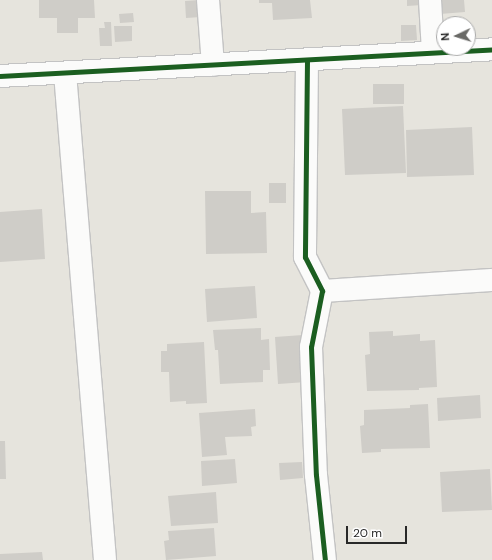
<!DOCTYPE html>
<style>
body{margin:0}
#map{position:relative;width:492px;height:560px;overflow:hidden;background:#e6e4dd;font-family:"DM Sans",sans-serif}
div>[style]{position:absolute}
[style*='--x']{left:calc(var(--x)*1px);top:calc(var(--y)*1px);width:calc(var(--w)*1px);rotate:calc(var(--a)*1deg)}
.building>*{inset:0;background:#cfcdc8}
.roads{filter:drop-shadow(1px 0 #c3c3c3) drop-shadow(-1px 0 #c3c3c3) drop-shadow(0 1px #c3c3c3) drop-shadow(0 -1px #c3c3c3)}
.minor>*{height:22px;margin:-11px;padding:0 11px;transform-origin:11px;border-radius:11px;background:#fbfbfa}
.cycleway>*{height:5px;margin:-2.5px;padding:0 2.5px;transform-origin:2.5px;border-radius:2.5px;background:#1b5e20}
span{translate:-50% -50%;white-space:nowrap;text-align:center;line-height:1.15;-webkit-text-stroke:3px #fff;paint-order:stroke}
.north{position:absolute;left:436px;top:16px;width:40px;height:40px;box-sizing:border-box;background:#fff;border:1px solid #a9a9a9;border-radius:50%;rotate:266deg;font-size:11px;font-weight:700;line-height:16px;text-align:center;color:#282828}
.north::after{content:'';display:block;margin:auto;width:14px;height:18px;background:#6a6a67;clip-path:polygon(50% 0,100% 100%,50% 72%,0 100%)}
.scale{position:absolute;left:346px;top:526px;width:61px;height:18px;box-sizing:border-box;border:2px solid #282828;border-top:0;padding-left:5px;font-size:12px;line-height:14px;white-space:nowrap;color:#282828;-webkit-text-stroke:3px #fff;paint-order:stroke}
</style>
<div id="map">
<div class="building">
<i style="clip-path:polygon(39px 0,94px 0,95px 18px,78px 18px,78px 33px,57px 33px,57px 18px,39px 18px)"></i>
<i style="clip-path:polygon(200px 0,201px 17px,186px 18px,185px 1px)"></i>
<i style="clip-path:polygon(259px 0,310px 0,312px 18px,273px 20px,272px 3px,259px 3px)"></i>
<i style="clip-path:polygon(407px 0,422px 0,422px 5px,407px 6px)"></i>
<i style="clip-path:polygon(439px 0,464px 0,465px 12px,440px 14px)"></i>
<i style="clip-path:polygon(133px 13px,134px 22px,120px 23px,119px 14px)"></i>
<i style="clip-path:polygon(104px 22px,111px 22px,112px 46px,100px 46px,99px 28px,105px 28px)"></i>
<i style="clip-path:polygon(401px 25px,416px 25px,417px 40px,401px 41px)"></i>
<i style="clip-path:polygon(114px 26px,132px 26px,132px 41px,115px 42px)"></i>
<i style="clip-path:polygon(373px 84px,404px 84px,404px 104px,373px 104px)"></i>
<i style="clip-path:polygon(403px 106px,406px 173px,345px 175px,342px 109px)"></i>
<i style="clip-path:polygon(472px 127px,474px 175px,407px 177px,406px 130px)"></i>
<i style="clip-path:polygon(269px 183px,286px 183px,286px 203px,269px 203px)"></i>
<i style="clip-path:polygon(205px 191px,251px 191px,251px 213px,266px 212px,267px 253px,206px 254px)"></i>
<i style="clip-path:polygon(42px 209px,45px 259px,0 262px,0 212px)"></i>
<i style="clip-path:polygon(255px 286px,257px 318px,207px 322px,205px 289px)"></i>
<i style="clip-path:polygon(261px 328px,261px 340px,269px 339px,270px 370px,263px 370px,263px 382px,220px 384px,218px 350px,215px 350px,213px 330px)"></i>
<i style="clip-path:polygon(393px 331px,393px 336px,420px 334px,420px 341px,435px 340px,437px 387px,419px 388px,419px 390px,367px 391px,365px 355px,370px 354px,369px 332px)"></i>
<i style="clip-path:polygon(303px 335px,306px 382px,278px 384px,275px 337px)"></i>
<i style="clip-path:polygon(204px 342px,207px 403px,186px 404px,186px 401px,170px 402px,169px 372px,161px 372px,161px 351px,167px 351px,167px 344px)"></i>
<i style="clip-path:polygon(480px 395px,481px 418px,438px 421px,437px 398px)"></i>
<i style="clip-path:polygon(428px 404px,430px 448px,381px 449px,381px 452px,362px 453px,360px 426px,364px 425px,364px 410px,410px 408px,410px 405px)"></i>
<i style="clip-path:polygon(255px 409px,256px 426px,251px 427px,252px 436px,225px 437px,227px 455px,202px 457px,199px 413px)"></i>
<i style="clip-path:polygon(0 441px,5px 441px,6px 479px,0 479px)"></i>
<i style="clip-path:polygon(235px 459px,237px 483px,202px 486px,201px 461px)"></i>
<i style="clip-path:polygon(302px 462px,303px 478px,280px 480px,279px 463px)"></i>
<i style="clip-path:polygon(490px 469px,492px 510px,442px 512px,440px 472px)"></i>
<i style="clip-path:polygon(216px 492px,218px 523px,171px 526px,168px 496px)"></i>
<i style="clip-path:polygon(214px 528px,216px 556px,166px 560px,164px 541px,169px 540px,168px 531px)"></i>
<i style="clip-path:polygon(42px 552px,43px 560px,0 560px,0 554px)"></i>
</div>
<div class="roads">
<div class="minor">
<i style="--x:208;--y:0;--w:65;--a:85.6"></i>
<i style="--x:430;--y:0;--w:52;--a:86.7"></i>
<i style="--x:307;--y:60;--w:197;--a:90.6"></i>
<i style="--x:305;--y:257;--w:38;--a:63"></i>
<i style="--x:322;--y:291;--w:57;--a:101.1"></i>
<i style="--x:311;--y:347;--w:128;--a:87.8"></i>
<i style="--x:316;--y:475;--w:85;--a:84"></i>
<i style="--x:65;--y:73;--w:489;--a:85.3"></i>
<i style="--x:0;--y:76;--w:493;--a:-3.1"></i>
<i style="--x:322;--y:291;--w:170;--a:-3.7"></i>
</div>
</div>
<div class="cycleway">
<i style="--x:307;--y:60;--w:197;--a:90.6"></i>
<i style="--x:305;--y:257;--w:38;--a:63"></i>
<i style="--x:322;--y:291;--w:57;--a:101.1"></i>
<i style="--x:311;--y:347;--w:128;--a:87.8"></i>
<i style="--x:316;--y:475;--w:85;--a:84"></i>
<i style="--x:0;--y:76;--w:493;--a:-3.1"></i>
</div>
<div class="north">N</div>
<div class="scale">20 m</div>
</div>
